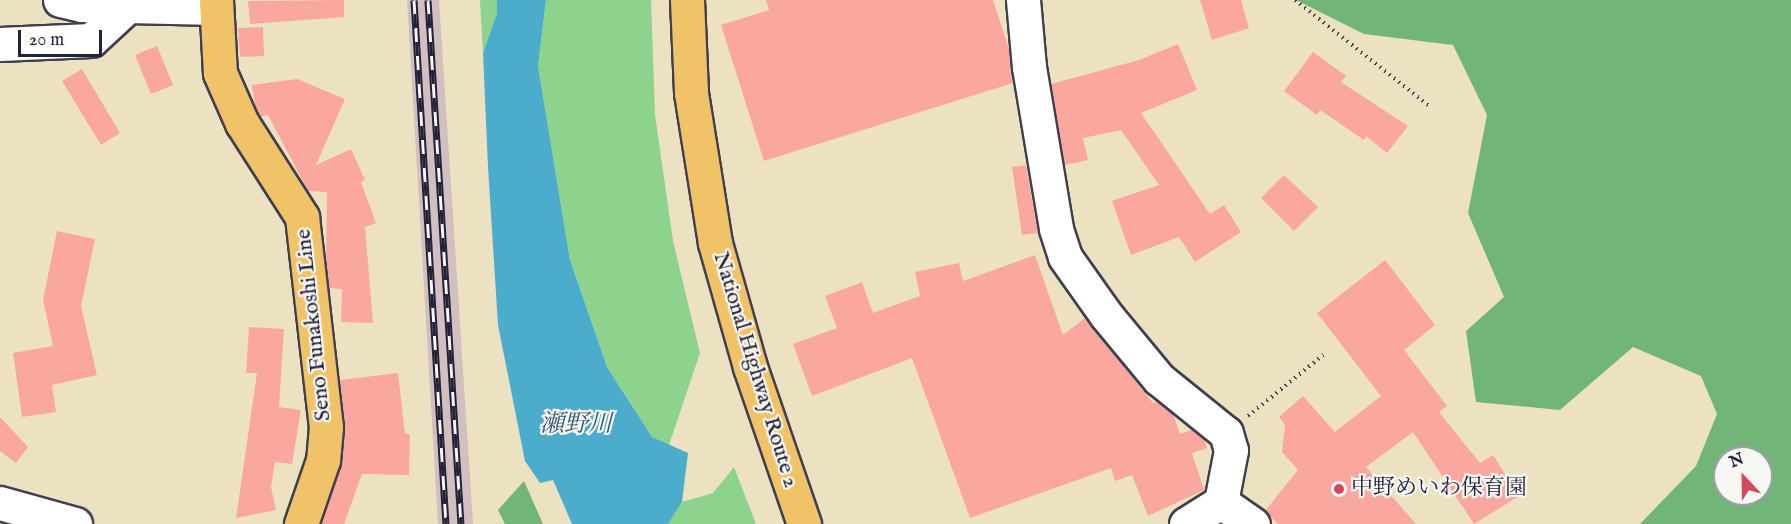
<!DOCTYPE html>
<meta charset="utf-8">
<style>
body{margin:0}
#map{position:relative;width:1791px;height:524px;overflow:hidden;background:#ece2c2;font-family:"IM FELL English","Noto Serif JP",serif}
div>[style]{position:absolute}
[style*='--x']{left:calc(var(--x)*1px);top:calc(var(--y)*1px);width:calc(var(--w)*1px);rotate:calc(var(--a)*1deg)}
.industrial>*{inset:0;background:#d2bfc0}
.green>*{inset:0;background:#8ed38d}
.forest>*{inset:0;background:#72b578}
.water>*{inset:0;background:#4caccb}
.building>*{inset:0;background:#faa89f}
.path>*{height:4px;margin-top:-2px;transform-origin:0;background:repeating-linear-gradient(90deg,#403f4f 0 1.5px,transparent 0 6px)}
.roads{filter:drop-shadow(2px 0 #403f4f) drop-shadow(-2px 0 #403f4f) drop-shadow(0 2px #403f4f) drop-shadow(0 -2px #403f4f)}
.minor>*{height:33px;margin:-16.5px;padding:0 16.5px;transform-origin:16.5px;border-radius:16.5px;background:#fff}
.major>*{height:33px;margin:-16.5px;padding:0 16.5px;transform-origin:16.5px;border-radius:16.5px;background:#f0c369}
.highway>*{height:33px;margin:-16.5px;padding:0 16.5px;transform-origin:16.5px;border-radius:16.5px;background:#f0c369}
.rail>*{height:7px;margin-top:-3.5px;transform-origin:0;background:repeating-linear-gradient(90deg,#f6f6f2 0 14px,#22223b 0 28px);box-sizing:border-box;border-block:2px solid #22223b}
.dots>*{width:16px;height:16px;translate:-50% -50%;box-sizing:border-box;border:3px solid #f6f6f2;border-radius:50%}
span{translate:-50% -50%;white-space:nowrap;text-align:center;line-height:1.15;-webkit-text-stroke:4.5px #f6f6f2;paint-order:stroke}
.street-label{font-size:22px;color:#22223b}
.poi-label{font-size:22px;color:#22223b}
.left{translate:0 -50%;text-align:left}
.water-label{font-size:24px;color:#335975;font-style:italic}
.north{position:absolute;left:1713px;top:446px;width:60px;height:60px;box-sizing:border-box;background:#f6f6f2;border:2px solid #a1a1a9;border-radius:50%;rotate:338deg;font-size:16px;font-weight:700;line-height:24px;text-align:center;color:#22223b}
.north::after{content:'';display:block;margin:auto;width:21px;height:27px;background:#d1495b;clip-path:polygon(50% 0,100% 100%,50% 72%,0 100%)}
.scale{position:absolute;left:18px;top:30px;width:84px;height:27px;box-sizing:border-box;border:3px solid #22223b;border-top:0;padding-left:8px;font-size:18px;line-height:21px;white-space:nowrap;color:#22223b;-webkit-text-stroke:4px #f6f6f2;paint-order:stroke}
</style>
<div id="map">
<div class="industrial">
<i style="clip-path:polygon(407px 0,439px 0,473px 524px,438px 524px)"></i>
</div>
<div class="green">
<i style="clip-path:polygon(480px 0,497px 0,497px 13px,483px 53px)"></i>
<i style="clip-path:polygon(546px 0,651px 0,655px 115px,673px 241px,700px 353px,669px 445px,652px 437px,607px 367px,570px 260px,538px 66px)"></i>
<i style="clip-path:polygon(734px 467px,756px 524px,668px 524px,682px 502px,713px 493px)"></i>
</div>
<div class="forest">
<i style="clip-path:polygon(evenodd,1296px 0,1791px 0,1791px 524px,1640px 524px,1696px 466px,1717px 414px,1701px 376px,1633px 347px,1560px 410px,1476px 402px,1466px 331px,1504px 297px,1468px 213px,1487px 115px,1453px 45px,1364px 34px,1296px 0,1725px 458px,1761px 458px,1761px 494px,1725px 494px,1725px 458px)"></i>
<i style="clip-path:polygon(524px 481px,543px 524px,505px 524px,498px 510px)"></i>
</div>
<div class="water">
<i style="clip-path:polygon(497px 0,546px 0,538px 66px,570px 260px,607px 367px,652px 437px,688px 453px,682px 502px,668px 524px,572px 524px,553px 480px,540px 483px,525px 461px,498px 325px,488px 167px,483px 53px,497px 13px)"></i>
</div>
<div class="building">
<i style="clip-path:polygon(344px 0,344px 17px,250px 24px,248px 1px)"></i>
<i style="clip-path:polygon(766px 0,993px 0,1009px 49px,1013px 83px,764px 161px,721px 25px,769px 10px)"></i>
<i style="clip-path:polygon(1200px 0,1241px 0,1249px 28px,1212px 40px)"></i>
<i style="clip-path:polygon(263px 27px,264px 56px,240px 57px,238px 28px)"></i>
<i style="clip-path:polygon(1178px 44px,1197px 90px,1141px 113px,1210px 214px,1224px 205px,1241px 232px,1195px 262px,1179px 237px,1131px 255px,1112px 201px,1159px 185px,1121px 130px,1083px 138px,1088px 160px,1064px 165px,1051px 84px,1139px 60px)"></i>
<i style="clip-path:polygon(157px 46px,173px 85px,151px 94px,135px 55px)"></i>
<i style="clip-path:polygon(1313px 52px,1346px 76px,1341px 82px,1408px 126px,1387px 153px,1366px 136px,1364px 140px,1320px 110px,1317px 115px,1284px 91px)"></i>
<i style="clip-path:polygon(82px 69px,120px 133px,101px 145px,62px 81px)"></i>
<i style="clip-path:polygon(297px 79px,345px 99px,316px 165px,351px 149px,365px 180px,361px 182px,376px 223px,365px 227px,373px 323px,341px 322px,342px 289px,329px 288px,326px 264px,327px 192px,308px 191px,268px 115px,260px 117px,255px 105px,252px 85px)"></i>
<i style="clip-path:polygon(1026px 165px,1038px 233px,1022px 235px,1012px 167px)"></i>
<i style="clip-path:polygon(1284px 175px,1318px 207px,1294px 231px,1261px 198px)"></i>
<i style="clip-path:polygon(57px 231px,95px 239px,81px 306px,97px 375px,52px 385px,56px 412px,22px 417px,13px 353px,53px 346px,43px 300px)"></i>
<i style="clip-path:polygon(1035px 255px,1063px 335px,1085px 318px,1153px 403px,1157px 402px,1173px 414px,1180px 434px,1192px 430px,1204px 439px,1207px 448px,1192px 453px,1204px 490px,1148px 516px,1132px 475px,1115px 481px,1111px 468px,970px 518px,912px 358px,812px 396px,793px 344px,837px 328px,825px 296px,862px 282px,873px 313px,920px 296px,915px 272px,959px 263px,963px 281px)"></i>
<i style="clip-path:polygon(1385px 260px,1435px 325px,1404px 350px,1447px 406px,1439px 412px,1467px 447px,1480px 463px,1493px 455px,1519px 496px,1474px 524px,1413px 432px,1366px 467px,1416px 524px,1278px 524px,1265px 511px,1298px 470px,1282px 452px,1285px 425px,1279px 417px,1303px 396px,1335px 432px,1381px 396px,1317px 313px)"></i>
<i style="clip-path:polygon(249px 327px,284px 329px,279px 407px,301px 410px,292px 464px,275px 462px,271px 487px,276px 510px,236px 518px,257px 373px,246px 373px)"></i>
<i style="clip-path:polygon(398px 373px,405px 434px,410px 434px,409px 475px,362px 474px,344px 524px,321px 524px,342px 462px,345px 425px,340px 380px)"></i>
<i style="clip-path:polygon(0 417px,28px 447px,16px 463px,0 451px)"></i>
</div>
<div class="path">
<i style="--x:1295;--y:0;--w:171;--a:38.3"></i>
<i style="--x:1248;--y:416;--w:97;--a:-39.1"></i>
</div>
<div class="roads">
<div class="minor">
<i style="--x:60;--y:0;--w:22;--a:13"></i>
<i style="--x:81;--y:5;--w:135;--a:1.3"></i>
<i style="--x:1023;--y:0;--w:67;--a:84.9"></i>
<i style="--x:1029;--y:67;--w:164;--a:80.5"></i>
<i style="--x:1056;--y:229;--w:29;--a:72"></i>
<i style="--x:1065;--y:257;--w:71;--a:54.7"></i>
<i style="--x:1106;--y:315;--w:83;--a:50.4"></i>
<i style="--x:1159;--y:379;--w:86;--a:38.9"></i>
<i style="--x:1226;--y:433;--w:18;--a:74"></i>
<i style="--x:1231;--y:450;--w:53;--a:100.9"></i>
<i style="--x:0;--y:44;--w:91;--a:-2.5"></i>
<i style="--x:91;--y:40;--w:50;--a:-42.6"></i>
<i style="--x:1221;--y:502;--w:39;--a:35"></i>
<i style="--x:0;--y:503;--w:78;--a:15.6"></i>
<i style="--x:1186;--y:524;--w:41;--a:-32.2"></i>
</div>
<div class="major">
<i style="--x:216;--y:0;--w:73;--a:86.9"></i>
<i style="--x:220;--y:73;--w:55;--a:66.3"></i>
<i style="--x:242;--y:123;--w:112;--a:57.4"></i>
<i style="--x:302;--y:217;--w:211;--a:83.5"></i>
<i style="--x:326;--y:427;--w:33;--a:95"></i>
<i style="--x:323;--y:460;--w:68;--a:109"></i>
</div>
<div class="highway">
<i style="--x:687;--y:0;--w:93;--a:87.5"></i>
<i style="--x:691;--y:93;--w:152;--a:80.9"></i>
<i style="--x:715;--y:243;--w:129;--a:74.2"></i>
<i style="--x:750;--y:367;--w:166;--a:71"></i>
</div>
</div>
<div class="rail">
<i style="--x:414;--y:0;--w:525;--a:86.51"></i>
<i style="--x:428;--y:0;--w:525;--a:86.4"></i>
</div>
<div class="dots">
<i style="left:1339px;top:489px;background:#d1495b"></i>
</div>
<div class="street-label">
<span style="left:314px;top:325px;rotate:-96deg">Seno Funakoshi Line</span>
<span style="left:755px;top:370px;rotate:73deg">National Highway Route 2</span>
</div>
<div class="poi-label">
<span class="left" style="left:1351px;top:489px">中野めいわ保育園</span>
</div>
<div class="water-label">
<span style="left:576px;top:425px">瀬野川</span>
</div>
<div class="north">N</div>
<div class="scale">20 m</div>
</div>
